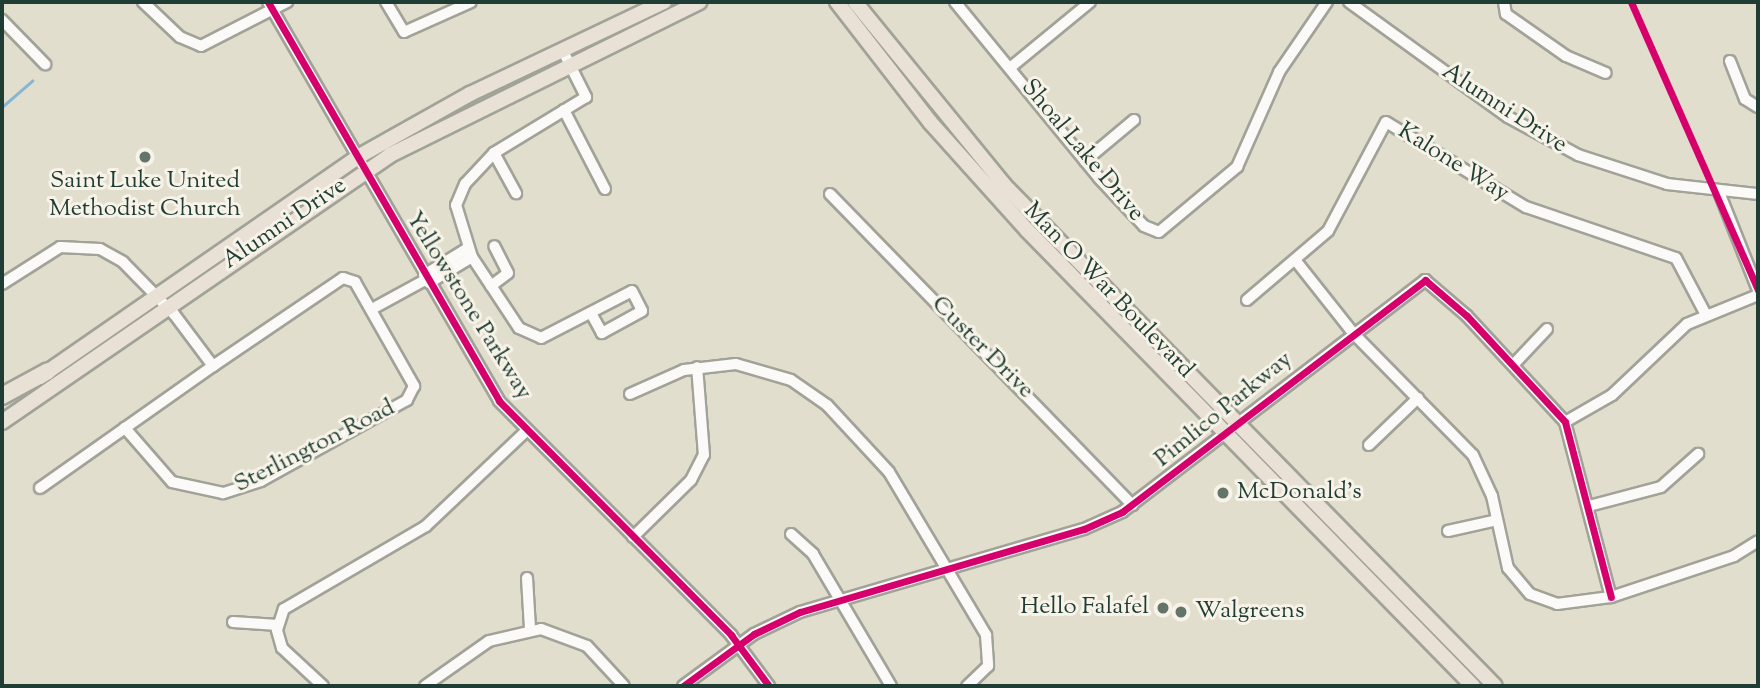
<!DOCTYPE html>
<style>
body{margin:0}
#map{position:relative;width:1760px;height:688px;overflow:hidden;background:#e2decd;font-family:"Sorts Mill Goudy",serif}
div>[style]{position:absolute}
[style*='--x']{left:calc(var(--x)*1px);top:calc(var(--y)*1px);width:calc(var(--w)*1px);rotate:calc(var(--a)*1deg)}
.stream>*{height:2.5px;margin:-1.25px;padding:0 1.25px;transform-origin:1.25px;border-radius:1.25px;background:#86b7d2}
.roads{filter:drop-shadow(2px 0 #a1a298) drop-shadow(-2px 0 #a1a298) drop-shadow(0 2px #a1a298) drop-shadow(0 -2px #a1a298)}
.minor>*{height:10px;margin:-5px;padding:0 5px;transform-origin:5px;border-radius:5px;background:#fbfaf8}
.major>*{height:14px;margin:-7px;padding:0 7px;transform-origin:7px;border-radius:7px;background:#eae1d6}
.highway>*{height:16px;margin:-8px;padding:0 8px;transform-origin:8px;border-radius:8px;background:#eae1d6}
.cycleway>*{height:7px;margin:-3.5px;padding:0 3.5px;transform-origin:3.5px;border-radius:3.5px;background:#d6006c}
.dots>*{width:19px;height:19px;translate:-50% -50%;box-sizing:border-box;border:4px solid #f7f3e8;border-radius:50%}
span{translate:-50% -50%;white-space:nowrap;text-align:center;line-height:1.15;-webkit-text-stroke:6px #f7f3e8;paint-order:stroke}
.street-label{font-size:24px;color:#1f3d34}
.poi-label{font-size:24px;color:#1f3d34}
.left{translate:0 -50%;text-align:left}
.right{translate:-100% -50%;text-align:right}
.frame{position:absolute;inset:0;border:4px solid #1f3d34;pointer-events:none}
</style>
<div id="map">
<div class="stream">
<i style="--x:2;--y:107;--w:40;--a:-41"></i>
</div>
<div class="roads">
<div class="minor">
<i style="--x:143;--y:2;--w:51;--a:43.4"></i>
<i style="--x:180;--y:37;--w:23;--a:23"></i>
<i style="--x:201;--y:46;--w:97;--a:-27.1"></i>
<i style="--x:268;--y:2;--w:461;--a:59.9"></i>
<i style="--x:499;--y:401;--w:330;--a:45.2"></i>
<i style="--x:731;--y:635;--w:64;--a:53.3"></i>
<i style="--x:386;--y:2;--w:35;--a:59"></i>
<i style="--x:404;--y:32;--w:73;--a:-24.1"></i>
<i style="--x:955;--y:2;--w:227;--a:50.7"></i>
<i style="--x:1099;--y:178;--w:66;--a:46.8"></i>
<i style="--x:1144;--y:226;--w:16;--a:22"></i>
<i style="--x:1159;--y:232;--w:102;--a:-39.8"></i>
<i style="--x:1237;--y:167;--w:104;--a:-66.1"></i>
<i style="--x:1279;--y:72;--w:85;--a:-55.6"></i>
<i style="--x:1349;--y:2;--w:196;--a:35.9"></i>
<i style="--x:1508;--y:117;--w:80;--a:28.5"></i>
<i style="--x:1578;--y:155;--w:94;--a:18"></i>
<i style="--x:1667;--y:184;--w:92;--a:6.3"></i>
<i style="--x:1504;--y:2;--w:12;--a:81"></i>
<i style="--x:1506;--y:14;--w:73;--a:35"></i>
<i style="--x:1566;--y:56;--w:43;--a:23"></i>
<i style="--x:2;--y:20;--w:62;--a:45.7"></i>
<i style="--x:562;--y:49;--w:54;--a:63.4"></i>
<i style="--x:586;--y:97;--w:108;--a:148.7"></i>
<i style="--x:494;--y:153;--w:42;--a:133.1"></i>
<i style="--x:465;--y:184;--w:23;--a:113"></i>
<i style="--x:456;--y:205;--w:54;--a:72.9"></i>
<i style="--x:472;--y:257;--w:85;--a:56.5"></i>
<i style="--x:519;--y:328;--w:24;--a:24"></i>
<i style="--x:541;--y:338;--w:102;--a:-27.3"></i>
<i style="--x:632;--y:291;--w:22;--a:63"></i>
<i style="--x:642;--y:311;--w:46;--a:151.2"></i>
<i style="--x:602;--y:333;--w:23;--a:-119"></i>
<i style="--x:1730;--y:61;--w:41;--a:68.5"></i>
<i style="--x:1745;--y:99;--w:15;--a:32"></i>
<i style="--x:1011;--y:67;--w:102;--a:-39.4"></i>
<i style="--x:564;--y:110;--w:89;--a:62.6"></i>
<i style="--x:494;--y:153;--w:46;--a:61.2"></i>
<i style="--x:1085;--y:161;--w:64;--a:-39.9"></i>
<i style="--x:1719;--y:192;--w:105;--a:68.3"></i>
<i style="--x:830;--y:194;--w:434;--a:45.8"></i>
<i style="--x:1296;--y:261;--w:92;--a:51.6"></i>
<i style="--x:1353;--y:333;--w:171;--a:45.5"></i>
<i style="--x:1473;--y:455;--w:45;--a:65.1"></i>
<i style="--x:1492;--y:496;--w:74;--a:77.5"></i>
<i style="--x:1508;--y:568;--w:34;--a:50"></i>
<i style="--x:1530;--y:594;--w:29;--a:20"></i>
<i style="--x:1557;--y:604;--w:54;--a:-7.4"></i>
<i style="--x:1611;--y:597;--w:130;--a:-18.4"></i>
<i style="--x:1734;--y:556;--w:28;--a:-32"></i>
<i style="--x:424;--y:275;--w:52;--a:-31.5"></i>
<i style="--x:429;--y:283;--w:50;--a:-31.2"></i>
<i style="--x:2;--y:284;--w:69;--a:-32.5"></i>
<i style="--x:60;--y:247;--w:40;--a:2.9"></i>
<i style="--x:100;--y:249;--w:26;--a:29"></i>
<i style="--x:123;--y:262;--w:73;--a:45.6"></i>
<i style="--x:174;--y:314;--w:65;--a:53.1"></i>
<i style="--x:491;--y:286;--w:21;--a:-37"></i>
<i style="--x:508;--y:273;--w:30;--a:-117"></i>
<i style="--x:1247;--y:300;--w:106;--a:-40.4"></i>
<i style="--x:1328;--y:231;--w:123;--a:-62"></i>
<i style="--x:1386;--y:122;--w:164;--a:31.3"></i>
<i style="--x:1526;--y:207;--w:158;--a:18.8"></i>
<i style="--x:1676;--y:258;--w:64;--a:62.2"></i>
<i style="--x:372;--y:309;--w:63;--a:-28.6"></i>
<i style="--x:1514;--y:364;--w:48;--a:-46.7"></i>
<i style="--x:630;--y:394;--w:59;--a:-24"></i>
<i style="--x:684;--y:370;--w:52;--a:-6.6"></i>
<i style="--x:736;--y:364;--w:57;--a:16.2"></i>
<i style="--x:791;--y:380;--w:44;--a:34.8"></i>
<i style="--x:827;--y:405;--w:91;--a:47.2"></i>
<i style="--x:889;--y:472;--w:190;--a:59.2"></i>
<i style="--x:986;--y:635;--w:31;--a:86"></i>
<i style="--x:988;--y:666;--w:29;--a:136"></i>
<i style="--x:1565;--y:422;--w:54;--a:-29.9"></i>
<i style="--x:1612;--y:395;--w:103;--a:-43.4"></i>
<i style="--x:1687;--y:324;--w:77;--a:-22.2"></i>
<i style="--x:1369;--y:445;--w:68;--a:-43.8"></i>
<i style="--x:40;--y:488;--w:104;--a:-35.2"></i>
<i style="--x:125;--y:428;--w:108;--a:-35.2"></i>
<i style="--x:213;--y:366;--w:157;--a:-34.1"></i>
<i style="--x:343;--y:278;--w:13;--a:18"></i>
<i style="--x:355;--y:282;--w:120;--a:60.4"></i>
<i style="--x:414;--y:386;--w:16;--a:117"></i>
<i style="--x:407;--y:400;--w:167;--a:151"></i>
<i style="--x:261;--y:481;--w:40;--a:162"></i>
<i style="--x:223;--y:493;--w:52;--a:-167.8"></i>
<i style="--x:172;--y:482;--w:72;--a:-131"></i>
<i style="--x:1589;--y:506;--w:74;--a:-14.8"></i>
<i style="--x:1661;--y:487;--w:50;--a:-41.7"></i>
<i style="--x:1448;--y:531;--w:50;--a:-12.7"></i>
<i style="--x:791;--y:534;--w:30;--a:42"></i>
<i style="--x:813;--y:554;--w:153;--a:59.4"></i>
<i style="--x:633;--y:537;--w:81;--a:-44.5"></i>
<i style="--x:691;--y:480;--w:28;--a:-63"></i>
<i style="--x:704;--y:455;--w:88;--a:-94.5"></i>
<i style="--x:527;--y:578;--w:51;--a:86.6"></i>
<i style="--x:233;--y:622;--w:45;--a:3.8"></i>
<i style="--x:323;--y:686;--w:56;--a:-137.2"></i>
<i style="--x:282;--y:648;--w:19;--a:-106"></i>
<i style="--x:277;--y:630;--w:22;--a:-72"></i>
<i style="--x:284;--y:609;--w:164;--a:-30.3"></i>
<i style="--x:426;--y:526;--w:138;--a:-43.5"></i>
<i style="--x:425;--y:686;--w:78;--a:-35.1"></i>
<i style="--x:489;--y:641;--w:53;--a:-13"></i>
<i style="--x:541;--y:629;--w:49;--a:20.3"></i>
<i style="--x:587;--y:646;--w:54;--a:47.2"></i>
<i style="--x:683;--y:686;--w:88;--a:-36.2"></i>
<i style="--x:754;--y:634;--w:51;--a:-25.6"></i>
<i style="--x:800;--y:612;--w:296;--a:-16.3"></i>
<i style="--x:1084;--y:529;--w:42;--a:-24.1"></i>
<i style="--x:1122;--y:512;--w:382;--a:-37.4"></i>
<i style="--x:1425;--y:280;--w:55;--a:40.6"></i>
<i style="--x:1467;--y:316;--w:144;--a:47.2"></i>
<i style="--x:1565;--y:422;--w:181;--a:75.3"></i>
</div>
<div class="major">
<i style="--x:837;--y:2;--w:152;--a:52.2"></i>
<i style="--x:930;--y:122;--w:145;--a:48.1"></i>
<i style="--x:1027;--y:230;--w:638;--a:45.64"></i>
<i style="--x:855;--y:2;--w:236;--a:50.8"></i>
<i style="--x:1004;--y:185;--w:701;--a:45.58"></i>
<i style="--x:40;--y:377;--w:384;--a:-34.7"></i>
<i style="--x:356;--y:158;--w:131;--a:-29.3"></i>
<i style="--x:470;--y:94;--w:215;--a:-25.4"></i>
<i style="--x:2;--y:422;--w:471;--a:-34.5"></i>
<i style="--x:390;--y:155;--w:345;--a:-26.3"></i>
</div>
<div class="highway">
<i style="--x:2;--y:396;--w:52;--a:-28.5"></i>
</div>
</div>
<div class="cycleway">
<i style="--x:268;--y:2;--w:461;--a:59.9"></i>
<i style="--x:499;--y:401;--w:330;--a:45.2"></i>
<i style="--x:731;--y:635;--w:64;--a:53.3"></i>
<i style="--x:1631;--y:2;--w:315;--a:66.2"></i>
<i style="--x:683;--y:686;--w:88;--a:-36.2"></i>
<i style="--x:754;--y:634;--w:51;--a:-25.6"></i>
<i style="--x:800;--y:612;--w:296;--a:-16.3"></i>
<i style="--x:1084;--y:529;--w:42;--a:-24.1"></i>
<i style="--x:1122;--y:512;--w:382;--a:-37.4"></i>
<i style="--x:1425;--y:280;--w:55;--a:40.6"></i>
<i style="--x:1467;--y:316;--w:144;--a:47.2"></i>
<i style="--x:1565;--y:422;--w:181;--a:75.3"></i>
</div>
<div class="dots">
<i style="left:145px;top:157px;background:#63756a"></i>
<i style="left:1223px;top:493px;background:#63756a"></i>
<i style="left:1163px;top:608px;background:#63756a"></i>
<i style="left:1181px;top:612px;background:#63756a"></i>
</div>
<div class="street-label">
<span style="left:1504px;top:109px;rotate:33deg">Alumni Drive</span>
<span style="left:1082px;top:151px;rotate:50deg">Shoal Lake Drive</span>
<span style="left:1453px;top:163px;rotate:32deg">Kalone Way</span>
<span style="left:285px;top:224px;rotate:-34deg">Alumni Drive</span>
<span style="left:1108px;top:291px;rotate:46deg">Man O War Boulevard</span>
<span style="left:468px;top:306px;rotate:58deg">Yellowstone Parkway</span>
<span style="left:982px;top:348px;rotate:45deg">Custer Drive</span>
<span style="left:1224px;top:410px;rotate:-39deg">Pimlico Parkway</span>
<span style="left:315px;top:447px;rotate:-27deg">Sterlington Road</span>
</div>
<div class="poi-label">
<span style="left:145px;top:196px">Saint Luke United<br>Methodist Church</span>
<span class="left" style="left:1237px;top:493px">McDonald's</span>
<span class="right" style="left:1149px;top:608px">Hello Falafel</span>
<span class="left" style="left:1195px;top:612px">Walgreens</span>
</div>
<div class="frame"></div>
</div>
